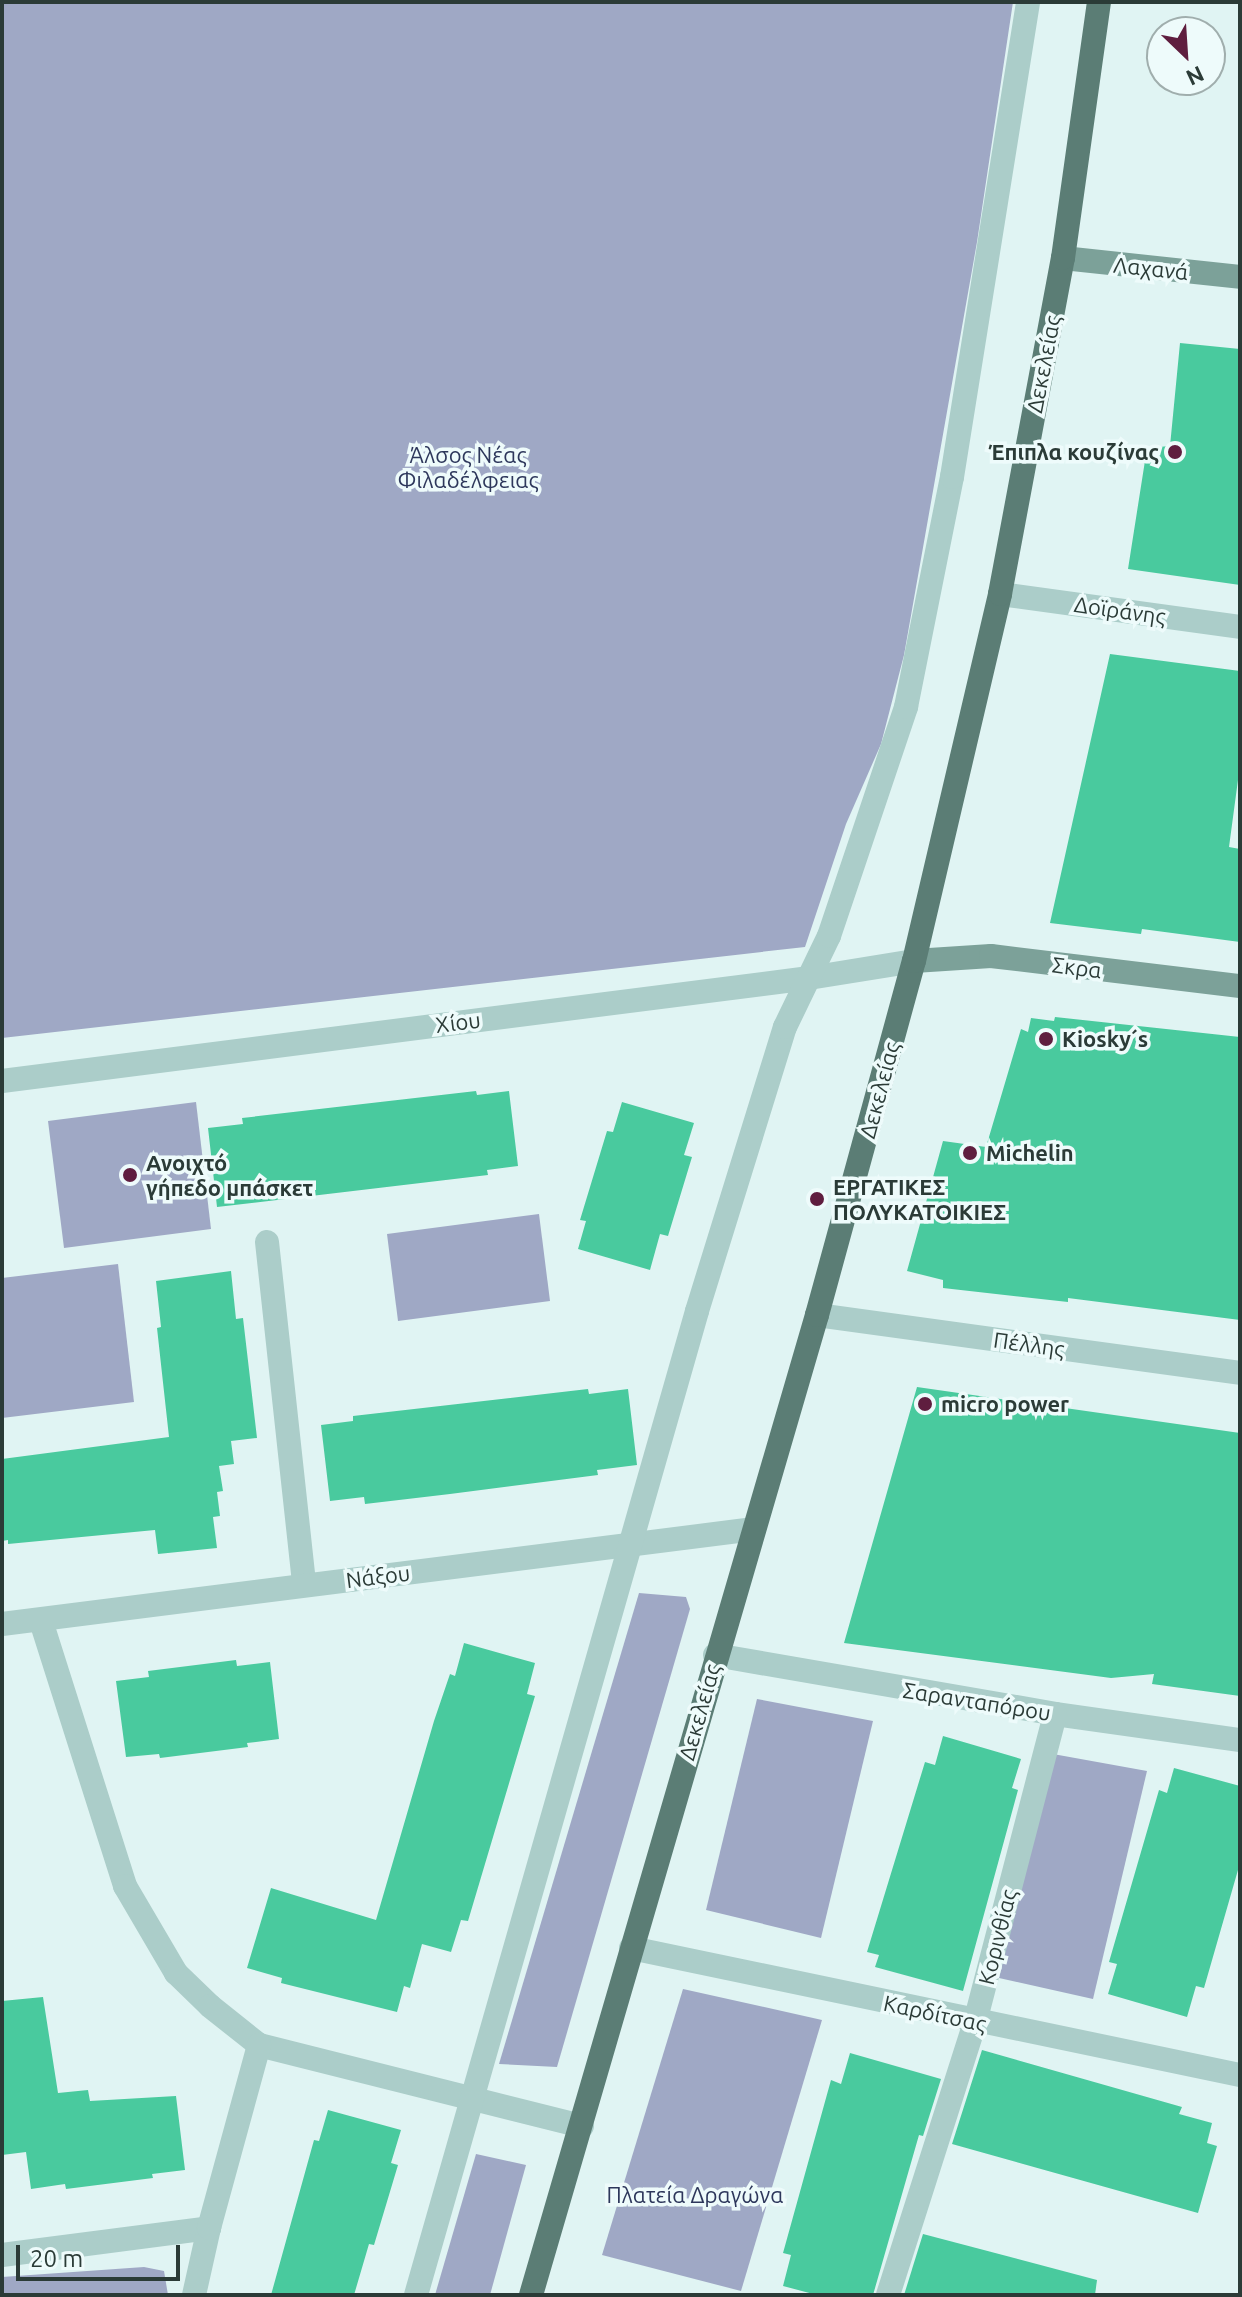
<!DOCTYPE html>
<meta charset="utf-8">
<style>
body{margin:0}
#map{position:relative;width:1242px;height:2297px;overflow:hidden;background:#e0f4f3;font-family:Ubuntu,sans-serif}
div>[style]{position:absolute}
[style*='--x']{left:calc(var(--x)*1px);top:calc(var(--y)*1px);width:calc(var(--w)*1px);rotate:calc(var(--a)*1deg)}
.green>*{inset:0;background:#9fa8c5}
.building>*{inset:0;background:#49ca9e}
.street>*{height:24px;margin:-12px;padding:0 12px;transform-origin:12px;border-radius:12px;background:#abcdc9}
.secondary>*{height:24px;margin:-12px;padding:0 12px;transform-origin:12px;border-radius:12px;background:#7ca199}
.primary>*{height:24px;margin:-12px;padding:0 12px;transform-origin:12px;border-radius:12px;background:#5b7d75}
.dots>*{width:22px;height:22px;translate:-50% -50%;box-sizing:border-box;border:4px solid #eefbfb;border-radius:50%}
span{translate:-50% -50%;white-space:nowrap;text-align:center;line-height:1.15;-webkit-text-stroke:7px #eefbfb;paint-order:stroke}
.street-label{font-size:22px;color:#2b3b37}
.poi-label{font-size:22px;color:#2b3b37;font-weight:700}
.right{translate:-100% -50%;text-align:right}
.left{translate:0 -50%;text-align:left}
.park-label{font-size:22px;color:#2d375b}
.frame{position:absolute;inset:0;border:4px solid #2b3b37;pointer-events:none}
.north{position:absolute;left:1146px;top:16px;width:80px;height:80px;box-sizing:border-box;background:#eefbfb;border:2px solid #a0aead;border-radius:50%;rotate:155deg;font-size:22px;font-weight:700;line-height:32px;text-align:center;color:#2b3b37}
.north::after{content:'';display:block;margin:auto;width:28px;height:36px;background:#5f1e3f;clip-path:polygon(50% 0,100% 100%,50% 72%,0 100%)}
.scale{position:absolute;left:16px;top:2245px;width:164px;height:36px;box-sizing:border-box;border:4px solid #2b3b37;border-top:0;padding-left:10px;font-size:24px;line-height:28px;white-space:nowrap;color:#2b3b37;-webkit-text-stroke:6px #eefbfb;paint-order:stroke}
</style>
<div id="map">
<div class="green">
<i style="clip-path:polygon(2px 2px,1013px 2px,977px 242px,904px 655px,881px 744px,846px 824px,805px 947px,2px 1038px)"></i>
<i style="clip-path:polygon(196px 1102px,211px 1229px,64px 1248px,48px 1121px)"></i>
<i style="clip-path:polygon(539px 1214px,550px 1301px,398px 1321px,387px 1234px)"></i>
<i style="clip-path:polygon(118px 1264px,134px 1402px,2px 1418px,2px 1278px)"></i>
<i style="clip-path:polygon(639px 1593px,686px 1597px,690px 1609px,557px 2067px,499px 2064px)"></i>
<i style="clip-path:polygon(757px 1699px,873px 1721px,821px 1938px,706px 1910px)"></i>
<i style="clip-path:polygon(1053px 1754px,1147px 1771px,1093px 1999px,999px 1978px)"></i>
<i style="clip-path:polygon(683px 1989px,822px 2020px,741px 2291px,602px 2255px)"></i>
<i style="clip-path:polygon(476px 2154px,526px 2165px,490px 2295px,435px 2295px)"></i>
<i style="clip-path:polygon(144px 2267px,164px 2271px,168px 2295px,2px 2295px,2px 2277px)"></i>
</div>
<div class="building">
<i style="clip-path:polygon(1180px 343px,1240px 349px,1240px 585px,1128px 569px,1147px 448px,1170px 446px)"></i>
<i style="clip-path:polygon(1110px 654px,1240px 671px,1240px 765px,1229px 847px,1240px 849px,1240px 942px,1142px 929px,1141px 934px,1050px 923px)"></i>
<i style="clip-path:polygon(1055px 1017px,1240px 1037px,1240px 1320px,1068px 1298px,1068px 1302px,943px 1288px,943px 1280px,907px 1271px,943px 1141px,986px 1147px,1021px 1029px,1028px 1032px,1031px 1018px,1054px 1021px)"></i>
<i style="clip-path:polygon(476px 1091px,477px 1095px,509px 1091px,518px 1166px,487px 1170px,488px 1175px,217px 1207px,208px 1128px,243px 1124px,242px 1118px)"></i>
<i style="clip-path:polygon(622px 1102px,694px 1123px,684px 1155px,692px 1157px,668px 1236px,660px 1234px,650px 1270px,578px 1249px,586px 1221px,580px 1220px,607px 1131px,613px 1132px)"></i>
<i style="clip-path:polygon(231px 1271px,236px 1319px,243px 1318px,257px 1438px,231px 1441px,234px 1464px,219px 1466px,223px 1491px,217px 1492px,220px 1516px,213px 1517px,217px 1548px,158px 1554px,155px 1530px,8px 1544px,8px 1540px,2px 1541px,2px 1459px,169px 1437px,157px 1328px,161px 1327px,156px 1281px)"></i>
<i style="clip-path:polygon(917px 1387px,1240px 1433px,1240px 1696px,1152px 1684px,1154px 1674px,1111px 1678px,844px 1643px)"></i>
<i style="clip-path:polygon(588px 1389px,589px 1394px,628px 1389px,637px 1465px,597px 1470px,598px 1475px,450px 1494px,365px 1504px,364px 1497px,330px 1501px,321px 1425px,353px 1421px,353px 1416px)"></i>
<i style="clip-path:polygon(464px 1643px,535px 1663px,527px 1694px,535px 1696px,468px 1921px,461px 1920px,451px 1952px,422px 1944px,410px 1988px,404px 1986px,397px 2012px,281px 1983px,282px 1978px,247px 1968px,271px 1888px,376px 1920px,434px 1721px,450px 1674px,455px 1676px)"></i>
<i style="clip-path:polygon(236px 1660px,237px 1666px,270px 1662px,279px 1739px,247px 1743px,248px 1747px,160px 1758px,159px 1754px,126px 1757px,116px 1681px,149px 1677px,148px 1671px)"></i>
<i style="clip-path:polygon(943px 1736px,1021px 1759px,1012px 1788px,1018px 1790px,963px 1991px,875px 1967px,879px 1955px,867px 1952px,925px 1762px,935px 1765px)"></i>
<i style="clip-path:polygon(1174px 1768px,1240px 1786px,1240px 1863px,1204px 1988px,1196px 1986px,1187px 2017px,1108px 1994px,1117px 1964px,1109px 1962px,1159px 1790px,1167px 1793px)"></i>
<i style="clip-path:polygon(43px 1997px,58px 2093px,88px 2090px,90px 2101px,176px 2096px,185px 2170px,152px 2174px,153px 2178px,66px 2189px,65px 2184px,31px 2189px,26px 2152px,2px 2155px,2px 2001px)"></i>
<i style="clip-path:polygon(982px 2050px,1182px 2107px,1179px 2114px,1212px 2123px,1207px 2143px,1217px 2146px,1198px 2213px,952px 2144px)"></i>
<i style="clip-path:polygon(850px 2053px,941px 2079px,923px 2136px,919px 2135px,873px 2295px,817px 2295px,783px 2286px,791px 2255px,783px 2253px,831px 2080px,841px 2084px)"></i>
<i style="clip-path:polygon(328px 2110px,401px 2130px,391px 2163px,398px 2165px,374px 2245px,369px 2244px,354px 2295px,271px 2295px,314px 2140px,319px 2141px)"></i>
<i style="clip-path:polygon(923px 2234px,1097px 2280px,1095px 2295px,904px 2295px)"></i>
</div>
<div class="street">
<i style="--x:1000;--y:594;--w:242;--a:7.8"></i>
<i style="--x:2;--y:1081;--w:814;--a:-7.27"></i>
<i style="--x:809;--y:978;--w:106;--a:-9.2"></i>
<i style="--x:267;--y:1242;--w:345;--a:83.8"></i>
<i style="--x:817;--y:1315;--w:427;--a:7.8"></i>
<i style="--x:41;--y:1621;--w:278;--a:72.4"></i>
<i style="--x:125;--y:1886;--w:101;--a:59.6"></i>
<i style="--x:176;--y:1973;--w:47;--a:44.1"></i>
<i style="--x:210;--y:2006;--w:63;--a:38.5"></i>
<i style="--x:259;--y:2045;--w:333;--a:14.1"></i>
<i style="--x:2;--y:1624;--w:758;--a:-7.2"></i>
<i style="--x:715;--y:1655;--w:345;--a:9.8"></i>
<i style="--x:1055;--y:1714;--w:187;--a:8"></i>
<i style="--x:631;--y:1948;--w:622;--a:11.78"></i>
<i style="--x:2;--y:2255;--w:209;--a:-7.4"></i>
<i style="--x:194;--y:2295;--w:69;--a:-77.4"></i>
<i style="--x:209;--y:2228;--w:190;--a:-74.7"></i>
<i style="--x:416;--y:2295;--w:1023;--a:-74.06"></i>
<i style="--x:697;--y:1311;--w:297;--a:-72.8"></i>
<i style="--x:785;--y:1027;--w:101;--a:-64.2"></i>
<i style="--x:829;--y:936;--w:242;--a:-71.4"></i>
<i style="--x:906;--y:707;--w:235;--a:-78.7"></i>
<i style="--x:952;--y:477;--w:481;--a:-80.9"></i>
<i style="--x:888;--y:2295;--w:287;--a:-72.3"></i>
<i style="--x:975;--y:2022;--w:318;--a:-75.4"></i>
</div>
<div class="secondary">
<i style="--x:1063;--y:258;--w:178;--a:6.1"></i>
<i style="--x:914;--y:961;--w:77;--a:-3.7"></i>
<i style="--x:991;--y:956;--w:251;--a:6.9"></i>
</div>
<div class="primary">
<i style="--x:531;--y:2295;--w:1021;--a:-73.73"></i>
<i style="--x:817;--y:1315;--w:367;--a:-74.7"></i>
<i style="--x:914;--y:961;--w:377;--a:-76.8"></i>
<i style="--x:1000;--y:594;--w:342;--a:-79.4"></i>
<i style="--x:1063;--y:258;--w:259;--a:-82"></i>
</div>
<div class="dots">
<i style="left:1175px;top:452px;background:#5f1e3f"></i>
<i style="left:1046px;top:1039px;background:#5f1e3f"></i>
<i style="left:970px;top:1153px;background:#5f1e3f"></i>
<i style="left:130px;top:1175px;background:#5f1e3f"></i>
<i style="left:817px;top:1199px;background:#5f1e3f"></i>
<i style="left:925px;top:1404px;background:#5f1e3f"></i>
</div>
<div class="street-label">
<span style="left:1151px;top:268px;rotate:6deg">Λαχανά</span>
<span style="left:1043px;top:364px;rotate:-79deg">Δεκελείας</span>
<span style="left:1120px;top:610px;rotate:8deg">Δοϊράνης</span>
<span style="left:1077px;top:967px;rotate:7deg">Σκρα</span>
<span style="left:458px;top:1022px;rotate:-7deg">Χίου</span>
<span style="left:879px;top:1090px;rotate:-75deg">Δεκελείας</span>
<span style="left:1029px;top:1344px;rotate:8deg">Πέλλης</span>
<span style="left:378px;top:1576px;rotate:-7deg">Νάξου</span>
<span style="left:977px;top:1701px;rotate:9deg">Σαρανταπόρου</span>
<span style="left:699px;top:1712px;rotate:-74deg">Δεκελείας</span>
<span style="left:997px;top:1937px;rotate:-76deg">Κορινθίας</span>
<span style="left:935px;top:2013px;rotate:12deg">Καρδίτσας</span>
</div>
<div class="poi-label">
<span class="right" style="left:1159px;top:452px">Έπιπλα κουζίνας</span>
<span class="left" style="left:1062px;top:1039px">Kiosky´s</span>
<span class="left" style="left:986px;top:1153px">Michelin</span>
<span class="left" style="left:146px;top:1175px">Ανοιχτό<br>γήπεδο μπάσκετ</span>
<span class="left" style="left:833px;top:1199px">ΕΡΓΑΤΙΚΕΣ<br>ΠΟΛΥΚΑΤΟΙΚΙΕΣ</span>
<span class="left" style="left:941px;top:1404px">micro power</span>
</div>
<div class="park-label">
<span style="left:468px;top:467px">Άλσος Νέας<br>Φιλαδέλφειας</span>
<span style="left:695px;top:2195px">Πλατεία Δραγώνα</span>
</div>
<div class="frame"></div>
<div class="north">N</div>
<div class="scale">20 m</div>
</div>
